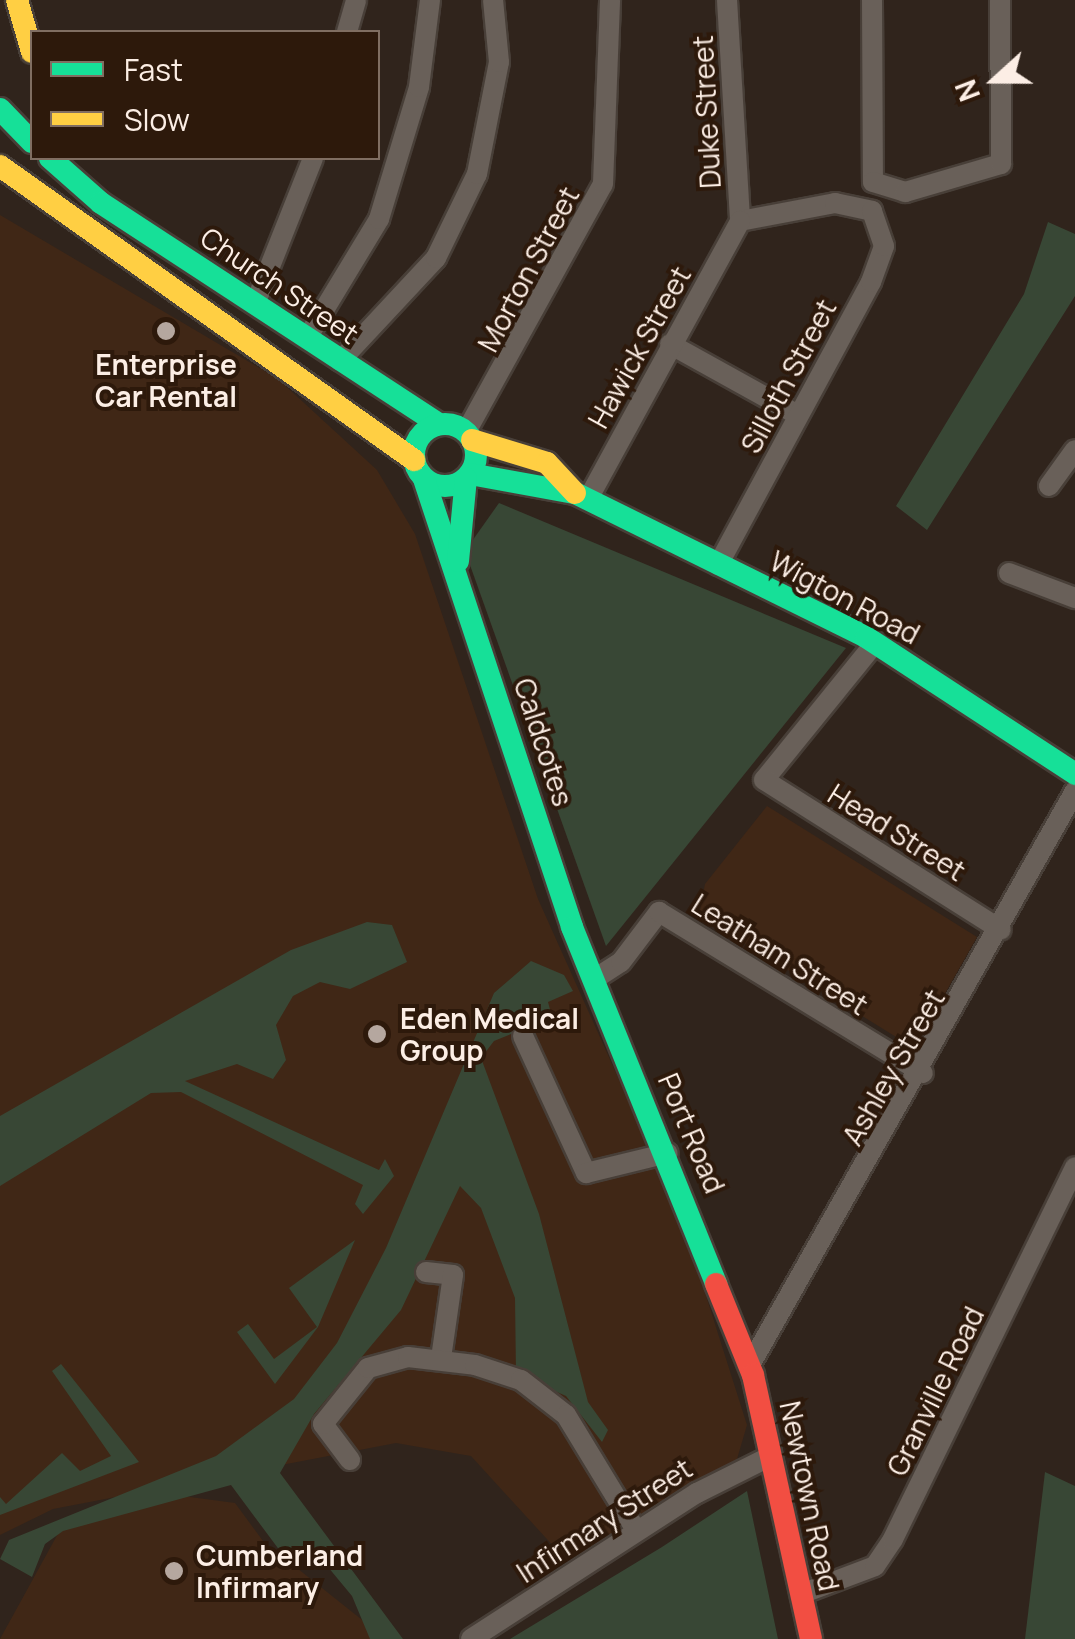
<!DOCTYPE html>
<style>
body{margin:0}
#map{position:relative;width:1075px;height:1639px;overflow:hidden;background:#30241c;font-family:Manrope,sans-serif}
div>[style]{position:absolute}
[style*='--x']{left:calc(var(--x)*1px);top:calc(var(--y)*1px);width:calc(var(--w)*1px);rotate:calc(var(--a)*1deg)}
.built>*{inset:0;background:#402716}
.green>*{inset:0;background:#384735}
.roads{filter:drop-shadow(2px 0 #483f38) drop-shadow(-2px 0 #483f38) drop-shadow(0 2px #483f38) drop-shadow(0 -2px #483f38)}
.street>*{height:20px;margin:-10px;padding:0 10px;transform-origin:10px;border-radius:10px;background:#696059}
.fast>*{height:22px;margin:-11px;padding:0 11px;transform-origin:11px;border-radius:11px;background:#16e098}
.fast>.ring{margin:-11px;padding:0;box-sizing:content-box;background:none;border:22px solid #16e098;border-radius:50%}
.slow>*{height:22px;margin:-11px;padding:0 11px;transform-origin:11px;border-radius:11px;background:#ffcf43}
.jam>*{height:22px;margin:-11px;padding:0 11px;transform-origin:11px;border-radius:11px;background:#f24e42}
.dots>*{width:28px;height:28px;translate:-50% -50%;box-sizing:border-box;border:5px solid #2d190b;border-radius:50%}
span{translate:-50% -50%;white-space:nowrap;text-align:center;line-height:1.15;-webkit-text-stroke:8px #2d190b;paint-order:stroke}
.street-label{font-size:28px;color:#fceee5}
.poi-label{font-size:28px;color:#fceee5;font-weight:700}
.left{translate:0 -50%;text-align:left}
.legend{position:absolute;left:30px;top:30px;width:350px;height:130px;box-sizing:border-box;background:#2d190b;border:2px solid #806e62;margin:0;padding:12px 18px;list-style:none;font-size:30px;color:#fceee5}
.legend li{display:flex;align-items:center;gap:20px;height:50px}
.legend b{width:50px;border:2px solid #806e62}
.north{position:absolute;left:945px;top:30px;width:100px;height:100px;-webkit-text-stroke:8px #2d190b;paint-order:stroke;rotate:249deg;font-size:28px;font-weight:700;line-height:40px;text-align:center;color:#fceee5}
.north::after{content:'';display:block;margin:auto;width:35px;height:45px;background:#fceee5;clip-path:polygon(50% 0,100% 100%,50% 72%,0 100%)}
</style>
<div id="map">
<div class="built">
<i style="clip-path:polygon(0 215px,278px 379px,377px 470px,415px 534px,538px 899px,682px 1220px,747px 1425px,737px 1459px,567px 1561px,471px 1456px,396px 1443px,53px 1509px,0 1535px)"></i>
<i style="clip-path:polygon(767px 806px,977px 937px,914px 1048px,699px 915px,705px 884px)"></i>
<i style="clip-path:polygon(175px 1495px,235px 1503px,263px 1541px,386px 1639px,0 1639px,60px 1530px)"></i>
</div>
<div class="green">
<i style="clip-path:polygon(1048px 222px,1075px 234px,1075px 296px,927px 530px,896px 506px,1024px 294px)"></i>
<i style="clip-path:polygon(499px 503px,846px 648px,606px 946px,465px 551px)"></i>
<i style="clip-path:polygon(367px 922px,392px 925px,407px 962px,350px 989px,320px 982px,293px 996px,276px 1025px,286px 1060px,273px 1079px,237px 1064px,185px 1081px,379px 1170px,385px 1159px,394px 1176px,363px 1214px,355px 1204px,363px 1185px,181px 1092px,151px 1093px,0 1186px,0 1116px,291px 950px)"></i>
<i style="clip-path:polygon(531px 961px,564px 975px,573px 991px,548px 1002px,552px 1017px,494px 1041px,481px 1058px,539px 1214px,588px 1402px,608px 1430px,602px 1442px,566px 1396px,516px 1374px,515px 1298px,481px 1208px,460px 1186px,401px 1310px,314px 1414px,280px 1473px,403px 1639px,370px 1639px,352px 1596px,323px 1561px,283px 1555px,231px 1485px,63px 1531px,45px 1544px,32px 1577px,0 1559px,9px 1540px,216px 1456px,294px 1399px,337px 1343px,386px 1248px,494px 993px)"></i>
<i style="clip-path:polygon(355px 1240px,318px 1327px,275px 1384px,237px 1332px,248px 1324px,274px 1359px,317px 1327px,289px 1288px)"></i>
<i style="clip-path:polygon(61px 1364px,139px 1462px,0 1515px,0 1497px,6px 1504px,62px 1453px,80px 1471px,111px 1456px,52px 1371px)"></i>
<i style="clip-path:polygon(1045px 1472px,1075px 1486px,1075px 1639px,1025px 1639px)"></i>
<i style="clip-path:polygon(747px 1491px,778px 1639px,510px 1639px,662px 1547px)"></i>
</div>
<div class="roads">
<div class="street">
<i style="--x:727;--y:0;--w:221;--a:86.6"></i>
<i style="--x:872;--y:0;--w:182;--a:89.7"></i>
<i style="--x:873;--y:182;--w:34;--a:17"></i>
<i style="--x:905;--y:192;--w:100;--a:-16.3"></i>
<i style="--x:1001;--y:164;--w:164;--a:-90.3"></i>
<i style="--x:347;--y:32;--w:33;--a:-74"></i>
<i style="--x:740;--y:221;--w:97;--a:-10.7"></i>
<i style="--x:835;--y:203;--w:38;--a:12"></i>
<i style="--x:255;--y:304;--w:157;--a:-68.3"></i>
<i style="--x:307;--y:338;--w:139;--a:-58.8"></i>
<i style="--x:379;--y:219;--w:138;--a:-73.1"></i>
<i style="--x:419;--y:87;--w:88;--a:-82.8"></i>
<i style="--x:670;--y:344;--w:146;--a:29"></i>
<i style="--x:340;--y:361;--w:141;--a:-47"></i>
<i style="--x:436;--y:258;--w:93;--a:-64"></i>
<i style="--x:477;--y:174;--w:114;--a:-78.9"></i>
<i style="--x:499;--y:62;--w:62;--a:-95.5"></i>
<i style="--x:466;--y:432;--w:283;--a:-61.1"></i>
<i style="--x:603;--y:184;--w:184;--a:-87.8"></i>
<i style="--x:1049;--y:486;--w:44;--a:-54.2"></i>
<i style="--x:588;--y:499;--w:317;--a:-61.3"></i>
<i style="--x:718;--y:565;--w:322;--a:-61.6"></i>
<i style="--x:871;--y:282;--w:38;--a:-70"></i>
<i style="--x:884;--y:246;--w:37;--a:-109"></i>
<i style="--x:1009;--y:573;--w:71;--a:20.7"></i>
<i style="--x:875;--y:643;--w:176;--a:129"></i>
<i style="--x:764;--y:780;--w:280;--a:32.3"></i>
<i style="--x:593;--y:980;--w:33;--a:-33"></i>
<i style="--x:621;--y:962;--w:63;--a:-52.8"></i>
<i style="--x:659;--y:912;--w:309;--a:31.4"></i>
<i style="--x:523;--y:1036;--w:151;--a:65.3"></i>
<i style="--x:586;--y:1173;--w:84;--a:-13.7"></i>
<i style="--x:426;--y:1272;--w:27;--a:6"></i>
<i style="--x:453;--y:1275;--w:84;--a:98.2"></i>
<i style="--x:750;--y:1365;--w:660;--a:-60.48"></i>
<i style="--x:350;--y:1460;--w:45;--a:-126.9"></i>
<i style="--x:323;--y:1424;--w:72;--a:-51.2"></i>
<i style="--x:368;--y:1368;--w:41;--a:-15.4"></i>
<i style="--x:408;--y:1357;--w:67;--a:6.8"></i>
<i style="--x:475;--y:1365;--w:48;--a:18.1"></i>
<i style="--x:521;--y:1380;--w:57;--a:37.9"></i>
<i style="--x:566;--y:1415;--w:135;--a:58.7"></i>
<i style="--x:801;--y:1594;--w:79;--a:-20.7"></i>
<i style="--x:875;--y:1566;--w:32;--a:-56"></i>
<i style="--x:893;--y:1539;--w:414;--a:-63.9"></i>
<i style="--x:471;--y:1639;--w:269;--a:-32.9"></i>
<i style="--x:697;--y:1493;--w:83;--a:-26.6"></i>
</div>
<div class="fast">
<i style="--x:0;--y:109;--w:46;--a:45.9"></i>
<i style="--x:50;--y:158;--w:68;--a:41.4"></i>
<i style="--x:101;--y:203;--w:404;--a:33.2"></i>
<i class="ring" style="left:414px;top:424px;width:40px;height:40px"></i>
<i style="--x:470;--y:474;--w:107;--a:10.3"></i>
<i style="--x:575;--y:493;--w:325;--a:26.3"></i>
<i style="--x:866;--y:637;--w:250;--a:33.2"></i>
<i style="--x:424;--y:479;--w:472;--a:71.7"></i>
<i style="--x:572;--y:927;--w:385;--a:68"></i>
<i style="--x:458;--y:561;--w:83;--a:-84.5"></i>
</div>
<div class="slow">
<i style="--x:17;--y:0;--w:54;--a:73.9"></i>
<i style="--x:0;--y:166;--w:508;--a:35.38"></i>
<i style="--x:472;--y:440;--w:78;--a:17"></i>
<i style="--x:547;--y:463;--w:41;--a:47"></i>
</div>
<div class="jam">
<i style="--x:716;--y:1284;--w:98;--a:67.9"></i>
<i style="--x:753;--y:1375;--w:270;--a:77.6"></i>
</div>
</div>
<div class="dots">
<i style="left:166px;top:331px;background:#b5a79f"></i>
<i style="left:377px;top:1034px;background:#b5a79f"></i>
<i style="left:174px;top:1571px;background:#b5a79f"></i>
</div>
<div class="street-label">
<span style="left:706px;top:112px;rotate:-93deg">Duke Street</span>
<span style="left:528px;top:269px;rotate:-62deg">Morton Street</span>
<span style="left:280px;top:285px;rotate:34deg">Church Street</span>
<span style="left:639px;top:347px;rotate:-61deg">Hawick Street</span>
<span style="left:788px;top:376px;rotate:-62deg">Silloth Street</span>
<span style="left:845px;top:597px;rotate:28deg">Wigton Road</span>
<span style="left:544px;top:742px;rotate:72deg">Caldcotes</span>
<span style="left:897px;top:832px;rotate:32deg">Head Street</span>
<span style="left:780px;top:954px;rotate:32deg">Leatham Street</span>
<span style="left:893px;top:1067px;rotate:-60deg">Ashley Street</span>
<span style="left:692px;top:1133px;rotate:67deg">Port Road</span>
<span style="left:935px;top:1391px;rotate:-64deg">Granville Road</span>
<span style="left:810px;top:1496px;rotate:78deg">Newtown Road</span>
<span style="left:604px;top:1520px;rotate:-33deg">Infirmary Street</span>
</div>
<div class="poi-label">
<span style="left:166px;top:380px">Enterprise<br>Car Rental</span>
<span class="left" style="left:400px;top:1034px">Eden Medical<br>Group</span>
<span class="left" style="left:196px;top:1571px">Cumberland<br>Infirmary</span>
</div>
<ul class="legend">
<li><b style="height:12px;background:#16e098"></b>Fast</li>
<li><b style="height:12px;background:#ffcf43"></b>Slow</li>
</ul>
<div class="north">N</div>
</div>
